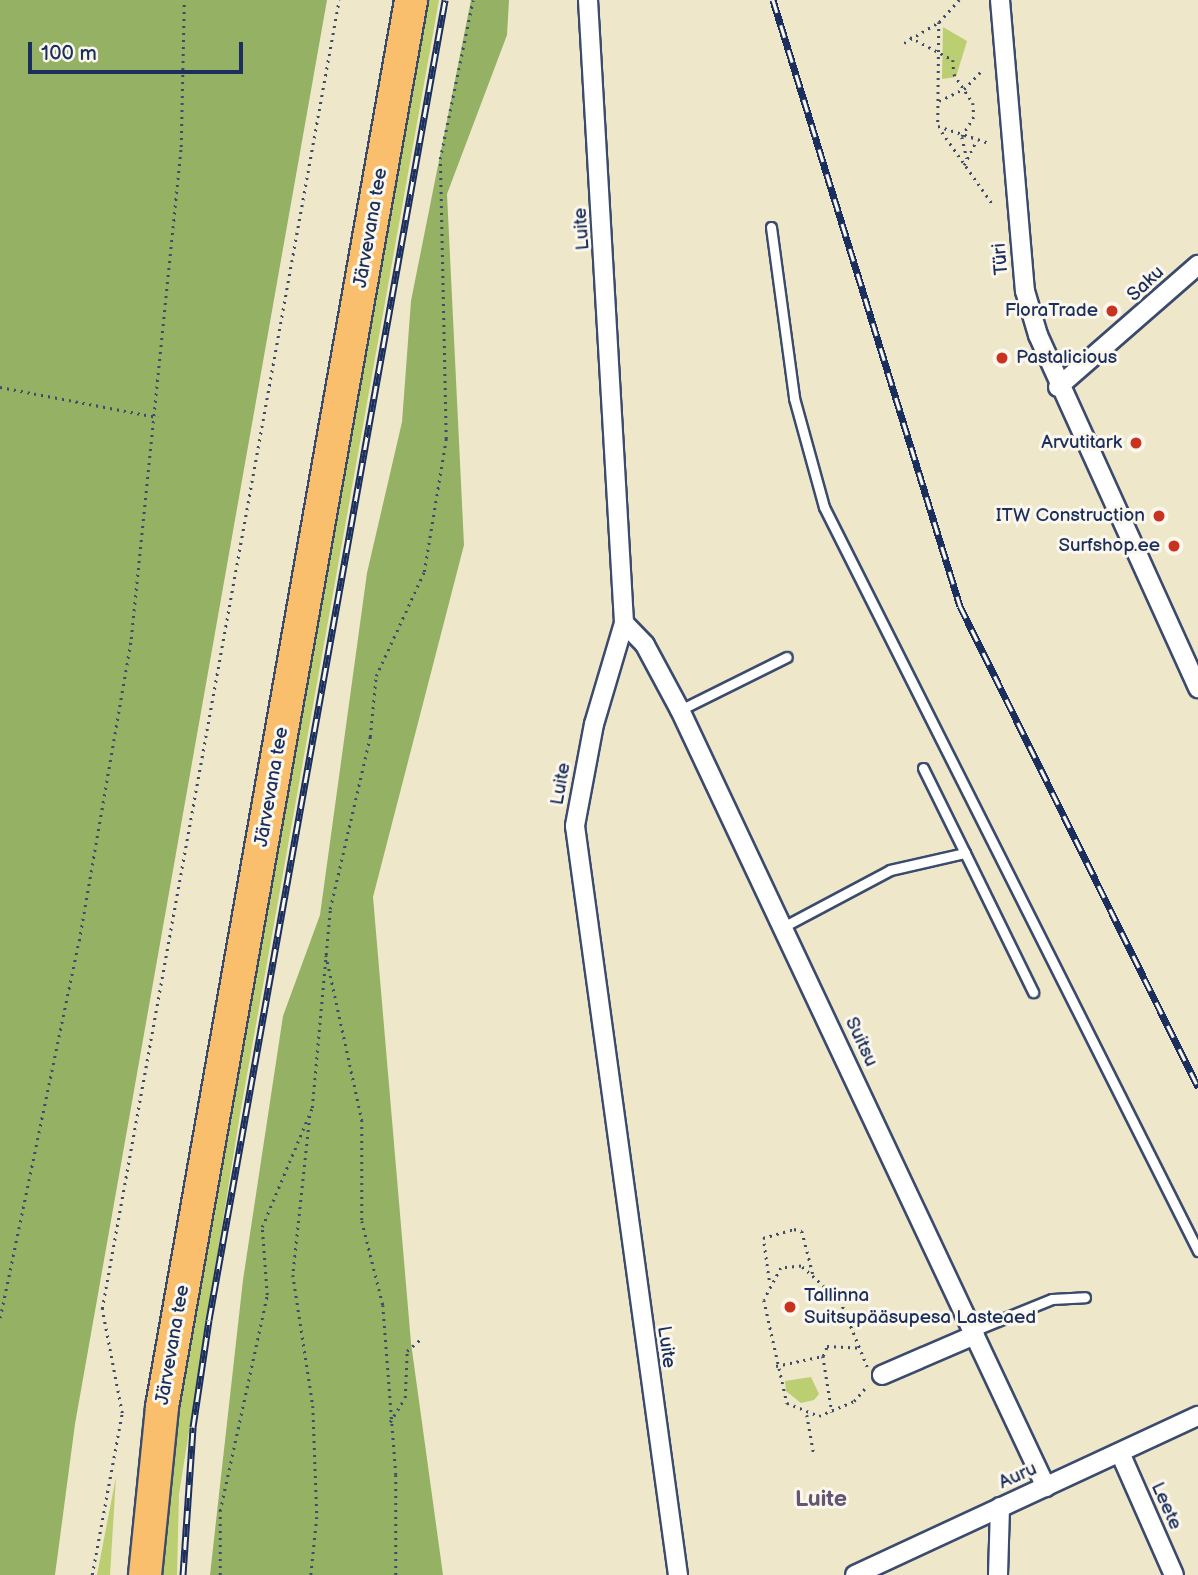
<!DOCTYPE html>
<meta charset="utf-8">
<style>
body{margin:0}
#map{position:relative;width:1198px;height:1575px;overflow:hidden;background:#eee7ca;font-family:"Balsamiq Sans",sans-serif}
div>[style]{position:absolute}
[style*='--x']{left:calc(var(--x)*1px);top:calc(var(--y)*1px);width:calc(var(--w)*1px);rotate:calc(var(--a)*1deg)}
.green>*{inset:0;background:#bbce72}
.forest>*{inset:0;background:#94b164}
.path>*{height:2.5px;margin-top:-1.25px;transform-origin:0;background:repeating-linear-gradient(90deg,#3b4b6e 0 2px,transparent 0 7px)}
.roads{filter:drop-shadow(2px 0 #3b4b6e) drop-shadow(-2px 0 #3b4b6e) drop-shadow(0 2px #3b4b6e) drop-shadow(0 -2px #3b4b6e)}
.lane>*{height:9px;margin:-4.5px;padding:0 4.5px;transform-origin:4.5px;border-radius:4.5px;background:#fff}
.street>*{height:18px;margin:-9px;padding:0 9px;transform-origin:9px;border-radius:9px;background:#fff}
.highway>*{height:32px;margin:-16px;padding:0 16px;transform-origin:16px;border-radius:16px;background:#f9bf6d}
.rail>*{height:7px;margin-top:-3.5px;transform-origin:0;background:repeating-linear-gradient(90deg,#fbf7ec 0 13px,#1b2f5e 0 26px);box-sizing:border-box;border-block:2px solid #1b2f5e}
.dots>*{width:19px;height:19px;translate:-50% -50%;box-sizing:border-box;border:4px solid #fbf7ec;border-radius:50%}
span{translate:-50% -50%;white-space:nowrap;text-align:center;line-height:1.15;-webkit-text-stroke:6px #fbf7ec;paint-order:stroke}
.street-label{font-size:19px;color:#1b2f5e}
.poi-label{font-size:19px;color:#1b2f5e}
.right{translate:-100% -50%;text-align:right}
.left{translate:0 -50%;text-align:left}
.quarter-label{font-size:23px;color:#635672;font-weight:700}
.scale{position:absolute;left:28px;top:42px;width:215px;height:32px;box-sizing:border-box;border:4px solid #1b2f5e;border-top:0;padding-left:9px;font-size:21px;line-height:24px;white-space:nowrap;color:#1b2f5e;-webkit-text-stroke:5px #fbf7ec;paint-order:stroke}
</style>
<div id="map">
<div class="green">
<i style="clip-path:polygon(428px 0,439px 0,240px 1114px,179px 1494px,177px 1575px,161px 1575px,171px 1451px,192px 1322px)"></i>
<i style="clip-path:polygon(943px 27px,967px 41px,956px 77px,942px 79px)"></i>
<i style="clip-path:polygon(811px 1377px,819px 1394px,814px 1400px,801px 1403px,786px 1391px,785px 1381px)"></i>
<i style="clip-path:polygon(116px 1477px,110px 1575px,97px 1575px,103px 1544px)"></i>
</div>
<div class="forest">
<i style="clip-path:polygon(0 0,327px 0,75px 1424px,55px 1575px,0 1575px)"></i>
<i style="clip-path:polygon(471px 0,509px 0,507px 35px,447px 194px,464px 545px,373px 897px,411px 1343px,443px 1575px,210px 1575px,243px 1280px,283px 1016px,320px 915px,367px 573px,402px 422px,411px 301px)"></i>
</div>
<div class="path">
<i style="--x:939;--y:22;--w:104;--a:90.6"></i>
<i style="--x:938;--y:126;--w:54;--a:18.4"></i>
<i style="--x:910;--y:37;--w:49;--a:28.1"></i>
<i style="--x:953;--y:60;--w:14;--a:86"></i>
<i style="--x:954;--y:74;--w:35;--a:57"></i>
<i style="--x:973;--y:103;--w:14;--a:86"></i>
<i style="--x:974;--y:117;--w:23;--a:121"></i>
<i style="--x:962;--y:137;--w:22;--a:77"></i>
<i style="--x:904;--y:43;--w:41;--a:-31"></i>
<i style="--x:939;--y:22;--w:30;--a:-48"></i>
<i style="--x:939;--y:101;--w:28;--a:-26"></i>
<i style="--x:964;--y:89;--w:28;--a:-46"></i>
<i style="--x:942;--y:132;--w:90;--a:54.9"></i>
<i style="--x:964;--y:165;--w:28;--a:-63"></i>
<i style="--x:0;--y:387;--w:161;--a:10.8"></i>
<i style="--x:326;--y:955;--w:169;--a:77.7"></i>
<i style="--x:362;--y:1120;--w:101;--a:90"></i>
<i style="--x:362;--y:1221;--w:87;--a:76"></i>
<i style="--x:383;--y:1305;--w:170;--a:85.6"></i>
<i style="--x:396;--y:1475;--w:100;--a:90"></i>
<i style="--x:310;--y:1116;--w:160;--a:96.1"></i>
<i style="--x:293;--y:1275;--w:133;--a:81.3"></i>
<i style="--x:313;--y:1406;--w:111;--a:87.9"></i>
<i style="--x:317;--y:1517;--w:58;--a:95.9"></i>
<i style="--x:769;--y:1280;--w:42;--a:-98.1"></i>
<i style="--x:763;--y:1238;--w:32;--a:-16"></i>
<i style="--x:794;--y:1229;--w:8;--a:14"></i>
<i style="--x:802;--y:1231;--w:44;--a:75.7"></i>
<i style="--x:0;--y:1318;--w:385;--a:-78.2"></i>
<i style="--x:79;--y:941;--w:306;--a:-80.2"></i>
<i style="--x:131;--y:639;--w:495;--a:-84.2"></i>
<i style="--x:181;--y:147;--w:147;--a:-88.8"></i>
<i style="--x:823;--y:1356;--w:57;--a:80.9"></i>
<i style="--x:776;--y:1366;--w:48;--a:-12"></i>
<i style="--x:823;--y:1356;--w:11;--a:-68"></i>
<i style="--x:827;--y:1346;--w:34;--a:3"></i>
<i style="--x:867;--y:1367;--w:71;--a:-112.2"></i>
<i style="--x:840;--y:1301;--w:52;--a:-138.1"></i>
<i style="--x:801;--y:1266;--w:20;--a:174"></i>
<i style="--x:781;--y:1268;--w:36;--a:118"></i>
<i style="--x:764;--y:1300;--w:106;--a:77.4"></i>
<i style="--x:787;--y:1403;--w:35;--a:22"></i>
<i style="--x:819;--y:1416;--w:38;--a:-23"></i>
<i style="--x:854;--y:1401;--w:21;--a:-49"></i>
<i style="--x:807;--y:1415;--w:40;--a:80"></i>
<i style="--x:390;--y:1422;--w:28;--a:-58"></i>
<i style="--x:405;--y:1398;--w:47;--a:-87.6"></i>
<i style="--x:407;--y:1351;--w:18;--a:-41"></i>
<i style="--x:92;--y:1575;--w:165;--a:-79.5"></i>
<i style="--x:122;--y:1413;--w:106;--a:-100.9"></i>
<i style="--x:102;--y:1309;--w:1330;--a:-79.74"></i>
<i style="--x:220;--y:1575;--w:64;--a:-90"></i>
<i style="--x:220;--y:1511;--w:221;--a:-77.7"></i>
<i style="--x:267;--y:1295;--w:68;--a:-94.2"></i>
<i style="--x:262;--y:1227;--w:129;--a:-67.2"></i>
<i style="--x:312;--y:1108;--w:200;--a:-84.8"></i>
<i style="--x:330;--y:909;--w:177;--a:-76.9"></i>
<i style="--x:370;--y:737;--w:61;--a:-84.4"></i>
<i style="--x:376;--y:676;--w:115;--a:-65.2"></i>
<i style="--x:424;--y:572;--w:135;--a:-80.6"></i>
<i style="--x:446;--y:439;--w:280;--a:-91.2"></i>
<i style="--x:440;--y:159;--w:162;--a:-78.3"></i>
</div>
<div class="roads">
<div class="lane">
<i style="--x:771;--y:227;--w:173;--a:82.3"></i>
<i style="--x:794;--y:398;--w:113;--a:74.6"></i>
<i style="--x:824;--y:507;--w:833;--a:63.31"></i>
<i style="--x:680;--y:710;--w:119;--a:-26.4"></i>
<i style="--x:923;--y:768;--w:95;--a:63.7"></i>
<i style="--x:783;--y:927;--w:121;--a:-28"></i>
<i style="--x:890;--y:870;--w:77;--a:-12.8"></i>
<i style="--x:965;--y:853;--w:155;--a:63.9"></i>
<i style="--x:973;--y:1331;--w:85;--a:-22.1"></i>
<i style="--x:1052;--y:1299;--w:33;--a:-3"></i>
</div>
<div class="street">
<i style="--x:588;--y:0;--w:624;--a:86.69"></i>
<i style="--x:624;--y:623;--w:105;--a:106.5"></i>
<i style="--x:594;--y:724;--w:104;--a:100.6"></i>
<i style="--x:575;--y:826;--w:756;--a:82.17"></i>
<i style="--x:1000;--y:0;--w:292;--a:85.1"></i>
<i style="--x:1025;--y:291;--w:46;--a:73.5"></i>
<i style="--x:1038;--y:335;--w:388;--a:65.6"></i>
<i style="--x:1058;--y:387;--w:186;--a:-41.1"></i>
<i style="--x:624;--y:623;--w:30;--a:46"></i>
<i style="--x:645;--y:645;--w:74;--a:61.7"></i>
<i style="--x:680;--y:710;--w:859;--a:64.78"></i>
<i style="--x:882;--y:1375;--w:101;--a:-23.3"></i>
<i style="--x:1121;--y:1455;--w:131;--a:66.2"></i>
<i style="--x:855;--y:1575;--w:378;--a:-24.9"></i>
<i style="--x:998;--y:1575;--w:68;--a:-88.3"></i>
</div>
<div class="highway">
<i style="--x:145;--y:1575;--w:169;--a:-84.2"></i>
<i style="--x:162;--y:1407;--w:1429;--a:-79.96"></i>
</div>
</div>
<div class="rail">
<i style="--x:773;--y:0;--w:634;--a:72.85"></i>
<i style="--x:960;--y:606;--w:537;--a:63.67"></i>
<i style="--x:183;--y:1575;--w:148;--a:-86.1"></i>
<i style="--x:193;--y:1427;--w:108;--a:-81.5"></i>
<i style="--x:209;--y:1320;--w:1341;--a:-79.86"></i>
</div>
<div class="dots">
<i style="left:1112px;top:311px;background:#c8321e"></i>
<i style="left:1002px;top:358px;background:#c8321e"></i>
<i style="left:1136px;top:443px;background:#c8321e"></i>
<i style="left:1159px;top:516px;background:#c8321e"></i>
<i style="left:1174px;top:546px;background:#c8321e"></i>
<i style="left:790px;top:1307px;background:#c8321e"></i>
</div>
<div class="street-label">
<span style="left:371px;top:228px;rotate:-80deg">Järvevana tee</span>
<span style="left:582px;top:229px;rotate:-94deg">Luite</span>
<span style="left:1001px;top:259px;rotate:-95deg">Türi</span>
<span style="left:1146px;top:284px;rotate:-43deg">Saku</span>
<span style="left:561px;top:784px;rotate:-80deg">Luite</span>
<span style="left:272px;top:787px;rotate:-80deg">Järvevana tee</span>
<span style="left:861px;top:1042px;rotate:65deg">Suitsu</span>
<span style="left:173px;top:1345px;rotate:-80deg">Järvevana tee</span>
<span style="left:666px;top:1347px;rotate:82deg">Luite</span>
<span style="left:1018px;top:1476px;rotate:-24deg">Auru</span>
<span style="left:1166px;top:1506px;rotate:66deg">Leete</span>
</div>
<div class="poi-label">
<span class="right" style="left:1098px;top:311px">FloraTrade</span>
<span class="left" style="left:1016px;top:358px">Pastalicious</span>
<span class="right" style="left:1122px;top:443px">Arvutitark</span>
<span class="right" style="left:1145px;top:516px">ITW Construction</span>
<span class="right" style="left:1160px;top:546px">Surfshop.ee</span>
<span class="left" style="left:804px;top:1307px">Tallinna<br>Suitsupääsupesa Lasteaed</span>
</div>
<div class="quarter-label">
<span style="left:821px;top:1499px">Luite</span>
</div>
<div class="scale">100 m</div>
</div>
